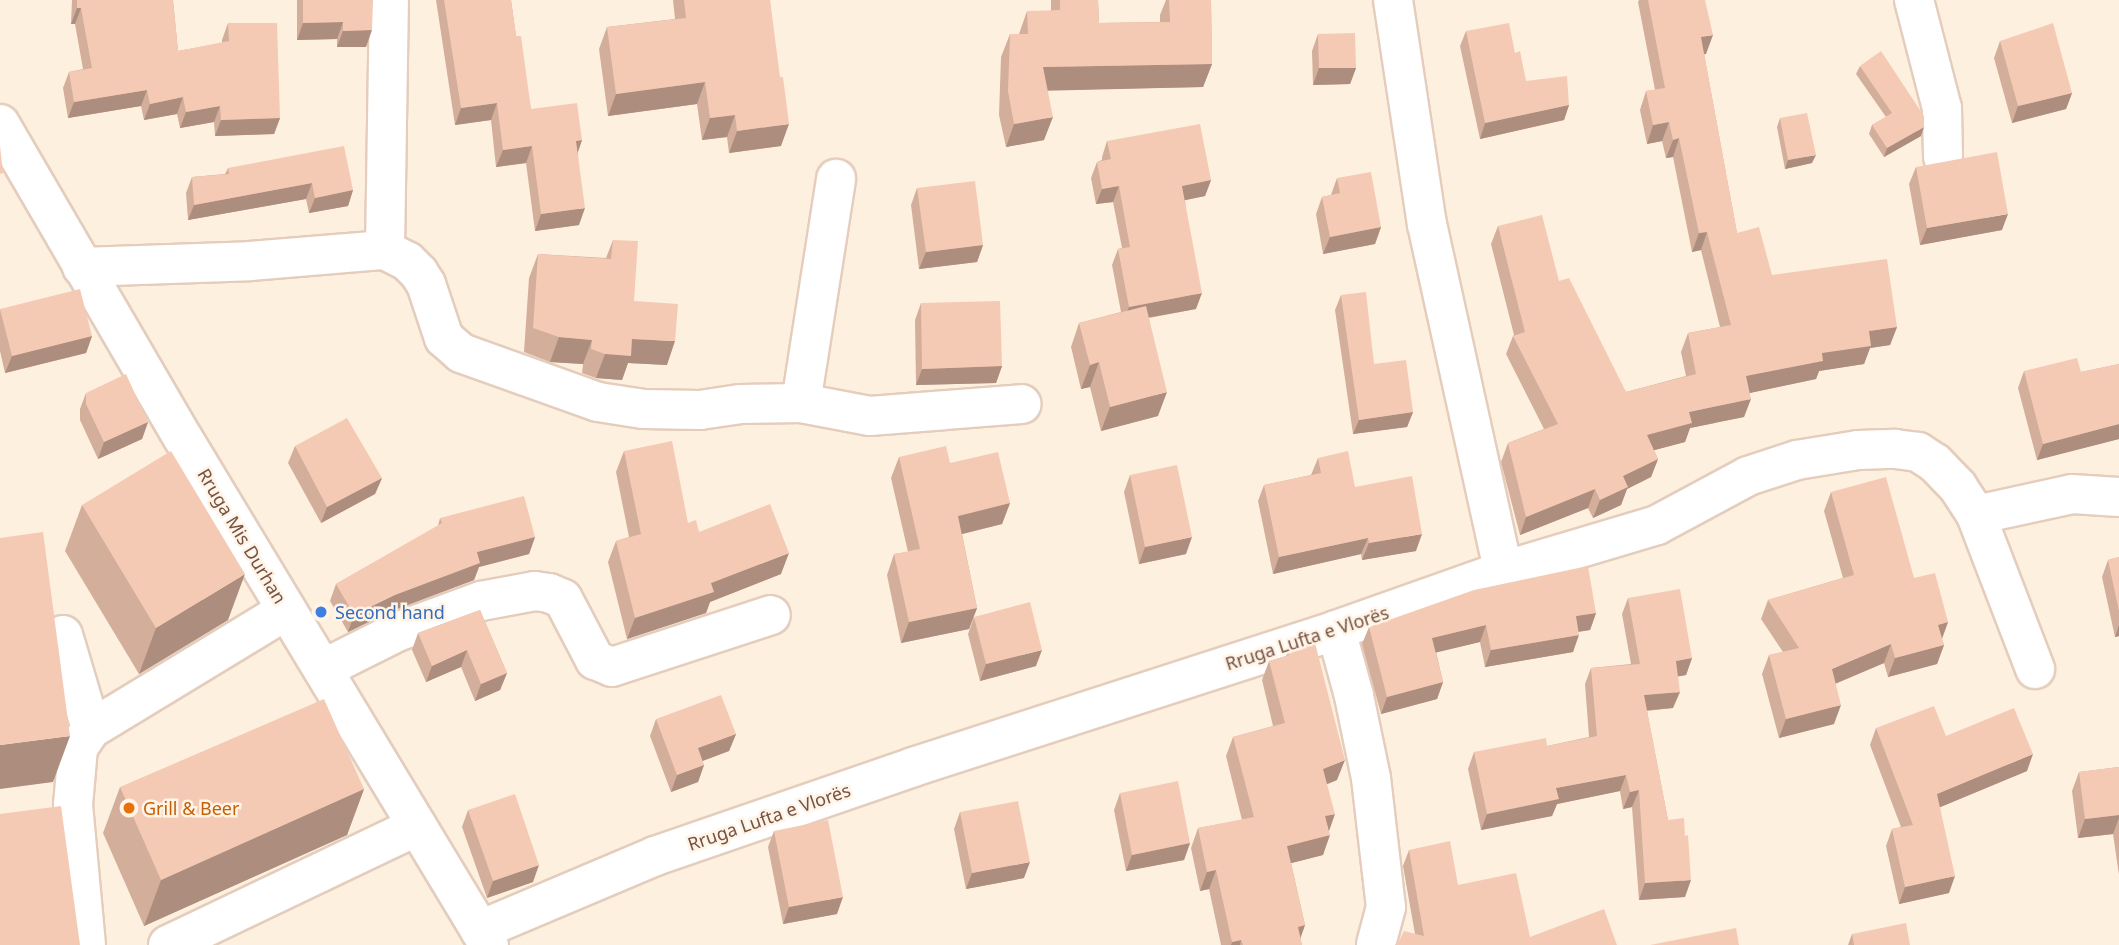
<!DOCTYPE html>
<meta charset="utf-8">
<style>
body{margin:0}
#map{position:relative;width:2119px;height:945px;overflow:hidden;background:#fef0de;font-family:"Noto Sans",sans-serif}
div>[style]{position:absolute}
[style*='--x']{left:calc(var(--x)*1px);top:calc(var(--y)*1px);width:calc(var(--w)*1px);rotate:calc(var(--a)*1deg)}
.roads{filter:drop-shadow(2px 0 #e4cdbd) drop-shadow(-2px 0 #e4cdbd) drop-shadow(0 2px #e4cdbd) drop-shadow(0 -2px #e4cdbd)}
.minor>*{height:38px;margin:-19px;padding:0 19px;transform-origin:19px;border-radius:19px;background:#fff}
.wall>*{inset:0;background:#d3ae9b}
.shaded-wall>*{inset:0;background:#ac8d7e}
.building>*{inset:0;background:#f5cab4}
.dots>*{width:19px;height:19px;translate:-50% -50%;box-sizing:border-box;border:4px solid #fff4e6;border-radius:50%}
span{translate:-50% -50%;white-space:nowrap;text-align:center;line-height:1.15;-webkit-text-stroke:5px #fff4e6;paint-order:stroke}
.street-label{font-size:18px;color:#755345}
.shop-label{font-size:18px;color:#366cbe}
.left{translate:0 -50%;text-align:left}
.food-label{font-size:18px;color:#c56008}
</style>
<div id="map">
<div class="roads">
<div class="minor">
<i style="--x:1393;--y:0;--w:227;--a:81.4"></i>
<i style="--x:1427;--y:224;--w:355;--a:77.6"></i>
<i style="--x:1914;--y:0;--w:112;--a:75.5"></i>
<i style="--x:1942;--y:108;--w:49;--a:88.8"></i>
<i style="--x:0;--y:124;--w:363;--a:59.8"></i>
<i style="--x:183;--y:438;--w:592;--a:58.89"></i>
<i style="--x:385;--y:250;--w:25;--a:27"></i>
<i style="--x:407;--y:261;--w:17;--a:45"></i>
<i style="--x:419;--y:273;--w:13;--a:58"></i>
<i style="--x:426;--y:284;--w:57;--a:71.6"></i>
<i style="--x:444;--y:338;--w:23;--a:41"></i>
<i style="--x:461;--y:353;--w:145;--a:19.7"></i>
<i style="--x:598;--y:402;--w:47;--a:8.7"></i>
<i style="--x:644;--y:409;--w:56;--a:1"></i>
<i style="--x:700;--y:410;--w:40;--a:-8.5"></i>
<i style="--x:740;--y:404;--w:61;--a:-0.9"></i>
<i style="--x:801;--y:403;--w:70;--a:10.7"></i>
<i style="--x:870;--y:416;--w:152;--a:-4.5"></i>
<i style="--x:82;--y:267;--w:168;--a:-2"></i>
<i style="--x:250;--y:261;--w:135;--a:-4.7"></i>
<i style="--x:385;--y:250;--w:250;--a:-89.1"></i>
<i style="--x:801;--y:403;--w:227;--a:-81.1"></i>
<i style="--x:1976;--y:515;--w:165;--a:69"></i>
<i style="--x:1336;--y:630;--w:68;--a:74.7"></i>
<i style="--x:1354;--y:696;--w:84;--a:78.3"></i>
<i style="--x:1371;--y:778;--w:130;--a:83.4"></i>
<i style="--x:1386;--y:907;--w:39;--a:105"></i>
<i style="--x:63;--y:635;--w:98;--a:73.4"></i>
<i style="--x:323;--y:669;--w:83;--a:-26.6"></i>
<i style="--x:397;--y:632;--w:90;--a:-20.3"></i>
<i style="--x:481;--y:601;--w:55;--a:-10.5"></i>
<i style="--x:535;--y:591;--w:14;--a:8"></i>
<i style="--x:549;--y:593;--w:15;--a:23"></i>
<i style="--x:563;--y:599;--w:69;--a:62.3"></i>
<i style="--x:595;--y:660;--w:18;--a:22"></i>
<i style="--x:612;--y:667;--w:167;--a:-18.1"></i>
<i style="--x:480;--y:930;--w:190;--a:-22.9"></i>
<i style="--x:655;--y:856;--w:273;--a:-19"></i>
<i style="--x:913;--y:767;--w:445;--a:-17.9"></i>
<i style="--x:1336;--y:630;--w:177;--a:-19.5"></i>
<i style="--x:1503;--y:571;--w:161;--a:-16.6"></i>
<i style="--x:1657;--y:525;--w:103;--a:-28.3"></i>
<i style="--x:1748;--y:476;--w:52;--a:-18.1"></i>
<i style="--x:1797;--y:460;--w:62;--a:-9.3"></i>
<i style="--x:1858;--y:450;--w:37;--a:-2"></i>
<i style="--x:1895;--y:449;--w:23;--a:7"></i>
<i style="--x:1918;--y:452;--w:20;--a:33"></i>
<i style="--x:1935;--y:463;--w:33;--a:46"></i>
<i style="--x:1958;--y:487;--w:33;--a:57"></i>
<i style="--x:1976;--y:515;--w:98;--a:-12.3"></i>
<i style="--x:2072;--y:494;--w:47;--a:3.7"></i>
<i style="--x:86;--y:945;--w:141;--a:-95.3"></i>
<i style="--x:73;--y:805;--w:57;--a:-85"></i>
<i style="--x:78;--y:748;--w:23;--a:-56"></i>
<i style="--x:91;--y:729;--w:229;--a:-31.3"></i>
<i style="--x:168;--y:945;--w:276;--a:-25.5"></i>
</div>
</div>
<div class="wall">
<i style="clip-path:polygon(72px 0,173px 0,178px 51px,222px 43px,222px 40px,228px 23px,280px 118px,274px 134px,215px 136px,214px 122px,180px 128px,177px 114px,144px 120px,141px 106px,68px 118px,63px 88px,69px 72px,83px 69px,75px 24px,71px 24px)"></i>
<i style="clip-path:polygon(297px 0,373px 0,366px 47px,337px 47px,337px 39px,297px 40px)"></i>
<i style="clip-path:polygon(436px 0,511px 0,516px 36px,531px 109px,582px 140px,578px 152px,579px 225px,535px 231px,526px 163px,496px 167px,491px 120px,455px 125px)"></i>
<i style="clip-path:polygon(673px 0,770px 0,781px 146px,729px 153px,727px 137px,702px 140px,697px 104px,608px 116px,599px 49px,607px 27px,675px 19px)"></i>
<i style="clip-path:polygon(1051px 0,1098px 0,1099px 23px,1160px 22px,1160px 15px,1166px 0,1211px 0,1212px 64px,1203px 87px,1048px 90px,1044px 140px,1006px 147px,999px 115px,1001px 57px,1010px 34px,1019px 34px,1027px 11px,1051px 11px)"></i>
<i style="clip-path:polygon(1639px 0,1705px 0,1706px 54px,1704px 54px,1737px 233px,1772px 275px,1897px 327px,1890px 345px,1870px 348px,1864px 364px,1819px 371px,1816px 379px,1750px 393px,1744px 417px,1690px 428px,1685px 442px,1654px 450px,1658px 459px,1651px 477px,1627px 489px,1621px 505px,1593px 518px,1588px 508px,1520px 535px,1501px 462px,1508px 443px,1544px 429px,1506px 354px,1513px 336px,1514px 335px,1491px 244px,1498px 226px,1559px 281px,1626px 392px,1686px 376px,1681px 352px,1688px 333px,1720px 327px,1701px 250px,1692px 252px,1673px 157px,1666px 158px,1662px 141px,1647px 144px,1640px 110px,1646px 91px,1655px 90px,1638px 2px)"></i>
<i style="clip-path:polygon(1466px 31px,1515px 53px,1526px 81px,1569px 105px,1564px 120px,1480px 139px,1460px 46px)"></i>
<i style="clip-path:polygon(1318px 34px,1356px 68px,1350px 84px,1313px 85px,1312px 51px)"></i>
<i style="clip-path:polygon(2000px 41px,2072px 93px,2066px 109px,2012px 123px,1994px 58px)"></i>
<i style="clip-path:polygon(1860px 66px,1921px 136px,1884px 157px,1869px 134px,1872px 125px,1886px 117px,1856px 74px)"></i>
<i style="clip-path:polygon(1780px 118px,1812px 163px,1785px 169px,1777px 127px)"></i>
<i style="clip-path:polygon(1107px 141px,1211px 180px,1205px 196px,1185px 200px,1196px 309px,1149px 318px,1158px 416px,1101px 431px,1090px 387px,1081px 389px,1071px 347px,1079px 323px,1121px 312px,1112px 265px,1118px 249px,1122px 248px,1113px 202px,1096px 204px,1091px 178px,1097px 162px,1102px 160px,1102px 157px)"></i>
<i style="clip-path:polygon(1916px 167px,2002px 230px,1920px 245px,1909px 184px)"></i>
<i style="clip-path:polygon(228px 168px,353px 190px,348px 206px,309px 213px,306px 199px,188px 220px,186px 193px,192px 177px,225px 174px)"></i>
<i style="clip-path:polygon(1337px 178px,1381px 227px,1375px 244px,1323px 254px,1316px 214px,1322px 197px,1331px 195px)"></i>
<i style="clip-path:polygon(917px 188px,983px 245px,977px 262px,919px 269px,911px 205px)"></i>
<i style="clip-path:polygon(613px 240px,634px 301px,667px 365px,628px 363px,622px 380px,596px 378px,582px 373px,583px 364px,550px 362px,524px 352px,529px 278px,538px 254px,606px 258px)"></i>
<i style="clip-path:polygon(1341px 295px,1374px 364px,1413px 412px,1407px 427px,1353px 434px,1335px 310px)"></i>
<i style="clip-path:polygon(921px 303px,1002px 366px,996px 383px,916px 385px,915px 320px)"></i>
<i style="clip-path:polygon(0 309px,92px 336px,86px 353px,5px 373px,0 351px)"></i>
<i style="clip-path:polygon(2119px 364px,2119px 439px,2037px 460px,2018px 388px,2024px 371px,2081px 372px)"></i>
<i style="clip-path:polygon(86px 393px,148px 422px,142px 439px,98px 459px,80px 420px,80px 409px)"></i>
<i style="clip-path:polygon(295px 446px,382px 478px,375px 494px,321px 523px,288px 463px)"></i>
<i style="clip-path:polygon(624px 451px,688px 523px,699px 532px,781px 574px,710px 602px,706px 613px,627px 639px,608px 562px,616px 541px,629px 537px,616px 472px)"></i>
<i style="clip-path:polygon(899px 457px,950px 463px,1010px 503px,1002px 524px,962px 534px,977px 608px,969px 629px,901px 643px,887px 575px,894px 554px,908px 552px,891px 478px)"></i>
<i style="clip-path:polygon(1318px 458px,1355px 487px,1416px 551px,1362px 560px,1361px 554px,1273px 574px,1258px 501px,1264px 485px,1311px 475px)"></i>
<i style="clip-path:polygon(1130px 475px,1186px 554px,1139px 564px,1124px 492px)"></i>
<i style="clip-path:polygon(1831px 492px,1914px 578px,1948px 622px,1942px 639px,1944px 645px,1937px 664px,1888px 677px,1884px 663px,1835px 684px,1834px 724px,1779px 738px,1762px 674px,1769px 655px,1783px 652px,1761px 619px,1768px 600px,1843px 578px,1824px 511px)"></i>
<i style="clip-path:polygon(82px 505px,228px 620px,139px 674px,65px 551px)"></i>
<i style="clip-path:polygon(440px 518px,535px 537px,529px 554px,479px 567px,474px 580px,389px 612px,348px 632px,330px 601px,336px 584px,438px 526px)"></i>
<i style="clip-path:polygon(2119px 557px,2119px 636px,2115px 637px,2102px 577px,2108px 560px)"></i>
<i style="clip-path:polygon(1628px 598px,1692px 658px,1686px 675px,1678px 676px,1673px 708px,1647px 711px,1668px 820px,1685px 897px,1639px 900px,1632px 807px,1623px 809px,1620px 791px,1557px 804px,1552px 816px,1481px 830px,1468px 769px,1474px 752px,1547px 746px,1589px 737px,1585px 684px,1591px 668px,1631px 664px,1622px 614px)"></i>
<i style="clip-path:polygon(480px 610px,507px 673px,500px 690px,475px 701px,461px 667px,426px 682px,412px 650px,418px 633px)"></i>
<i style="clip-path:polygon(1596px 613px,1590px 630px,1578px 632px,1573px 652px,1485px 667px,1480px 642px,1436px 652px,1443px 682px,1437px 699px,1381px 714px,1362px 644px,1369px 627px)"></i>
<i style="clip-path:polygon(974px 617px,1036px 666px,980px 681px,968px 634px)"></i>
<i style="clip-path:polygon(1288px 651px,1337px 780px,1327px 784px,1329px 831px,1323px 855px,1291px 863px,1305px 925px,1300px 938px,1302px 945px,1221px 945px,1209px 889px,1200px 891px,1191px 848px,1198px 828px,1242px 820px,1226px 756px,1233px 737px,1273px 726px,1262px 680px,1269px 661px,1286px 656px)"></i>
<i style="clip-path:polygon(656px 719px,736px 734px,729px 751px,702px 761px,704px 765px,698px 782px,671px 792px,650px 736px)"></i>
<i style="clip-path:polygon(1876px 728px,1946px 736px,2027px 771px,1940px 807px,1949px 893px,1899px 904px,1886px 846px,1892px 829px,1901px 827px,1870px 745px)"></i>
<i style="clip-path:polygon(2119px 767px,2119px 875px,2113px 834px,2078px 838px,2072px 791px,2079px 772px)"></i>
<i style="clip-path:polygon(120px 787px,364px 789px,347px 835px,144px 926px,103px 833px)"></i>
<i style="clip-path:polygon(1120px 793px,1190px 843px,1184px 860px,1126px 871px,1114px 810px)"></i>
<i style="clip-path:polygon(468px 810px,533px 882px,487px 898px,462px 827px)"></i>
<i style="clip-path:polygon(960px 812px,1024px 878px,966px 889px,954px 829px)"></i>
<i style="clip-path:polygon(774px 831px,837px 914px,783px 924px,768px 847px)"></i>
<i style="clip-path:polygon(1409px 850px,1458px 885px,1530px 937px,1395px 945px,1415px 934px,1403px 866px)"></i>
<i style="clip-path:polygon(1852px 934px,1910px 945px,1848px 945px)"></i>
</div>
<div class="shaded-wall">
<i style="clip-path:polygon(77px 8px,81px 8px,75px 24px,71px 24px)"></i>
<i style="clip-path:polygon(343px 22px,337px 39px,297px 40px,303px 23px)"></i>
<i style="clip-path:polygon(372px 30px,366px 47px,337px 47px,343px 31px)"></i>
<i style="clip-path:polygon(1713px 35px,1706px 54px,1694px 56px,1701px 37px)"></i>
<i style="clip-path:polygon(1212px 64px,1203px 87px,1035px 91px,1043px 67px)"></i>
<i style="clip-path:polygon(1319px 68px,1356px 68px,1350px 84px,1313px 85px)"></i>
<i style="clip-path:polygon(705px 82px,697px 104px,608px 116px,616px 94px)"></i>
<i style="clip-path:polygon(147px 90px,141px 106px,68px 118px,74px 102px)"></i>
<i style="clip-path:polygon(2072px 93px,2066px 109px,2012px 123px,2018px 106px)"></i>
<i style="clip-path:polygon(183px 97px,177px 114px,144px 120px,150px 104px)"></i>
<i style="clip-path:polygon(497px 103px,491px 120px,455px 125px,461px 108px)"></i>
<i style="clip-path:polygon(1569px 105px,1564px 120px,1480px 139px,1485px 123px)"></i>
<i style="clip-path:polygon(220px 106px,214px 122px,180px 128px,186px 112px)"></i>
<i style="clip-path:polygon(735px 115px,727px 137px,702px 140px,710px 118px)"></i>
<i style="clip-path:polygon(1053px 117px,1044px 140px,1006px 147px,1014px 124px)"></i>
<i style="clip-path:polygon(280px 118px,274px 134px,215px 136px,221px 120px)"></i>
<i style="clip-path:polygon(1669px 122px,1662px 141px,1647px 144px,1653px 125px)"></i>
<i style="clip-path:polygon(789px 124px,781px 146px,729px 153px,737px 131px)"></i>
<i style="clip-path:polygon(1924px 127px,1921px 136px,1884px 157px,1887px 148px)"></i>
<i style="clip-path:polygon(1679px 138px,1673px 157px,1666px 158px,1673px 140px)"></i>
<i style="clip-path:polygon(582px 140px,576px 157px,576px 141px)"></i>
<i style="clip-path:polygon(532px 146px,526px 163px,496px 167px,503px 150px)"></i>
<i style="clip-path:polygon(1816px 155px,1812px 163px,1785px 169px,1788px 160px)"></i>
<i style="clip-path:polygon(1211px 180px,1205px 196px,1176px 202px,1182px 186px)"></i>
<i style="clip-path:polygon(312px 183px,306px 199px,188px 220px,194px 205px)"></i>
<i style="clip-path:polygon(1119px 186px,1113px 202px,1096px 204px,1102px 189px)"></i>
<i style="clip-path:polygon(353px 190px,348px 206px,309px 213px,315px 198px)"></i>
<i style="clip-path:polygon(585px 208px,579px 225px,535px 231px,541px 214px)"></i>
<i style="clip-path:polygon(2008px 214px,2002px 230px,1920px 245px,1927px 228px)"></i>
<i style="clip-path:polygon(1381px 227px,1375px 244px,1323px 254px,1330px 237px)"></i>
<i style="clip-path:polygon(1707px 232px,1701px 250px,1692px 252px,1699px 233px)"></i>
<i style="clip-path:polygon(983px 245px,977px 262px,919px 269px,926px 252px)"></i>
<i style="clip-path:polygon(1202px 293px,1196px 309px,1123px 322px,1129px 307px)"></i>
<i style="clip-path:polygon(1897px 327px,1890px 345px,1870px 348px,1864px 364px,1819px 371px,1816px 379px,1740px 395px,1746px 376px,1822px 353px,1869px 331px)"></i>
<i style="clip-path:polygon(92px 336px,86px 353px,5px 373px,12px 356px)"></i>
<i style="clip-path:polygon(559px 337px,592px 340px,583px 364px,550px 362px)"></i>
<i style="clip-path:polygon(632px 339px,675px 341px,667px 365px,628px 363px,622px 380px,596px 378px,605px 354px)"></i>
<i style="clip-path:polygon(1099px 362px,1090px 387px,1081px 389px,1090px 365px)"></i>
<i style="clip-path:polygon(1002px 366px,996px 383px,916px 385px,922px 369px)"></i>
<i style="clip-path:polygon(1167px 392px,1158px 416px,1101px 431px,1110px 407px)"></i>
<i style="clip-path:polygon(1751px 399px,1744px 417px,1690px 428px,1685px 442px,1640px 454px,1647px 435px,1689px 412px)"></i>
<i style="clip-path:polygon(1413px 412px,1407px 427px,1353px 434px,1359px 420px)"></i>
<i style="clip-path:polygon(148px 422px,142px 439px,98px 459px,104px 442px)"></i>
<i style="clip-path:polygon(2119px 424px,2119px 439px,2037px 460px,2043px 444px)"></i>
<i style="clip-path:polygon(1658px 459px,1651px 477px,1627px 489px,1621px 505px,1593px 518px,1600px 500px,1623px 476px)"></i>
<i style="clip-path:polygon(382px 478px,375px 494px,321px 523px,327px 507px)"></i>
<i style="clip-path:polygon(1595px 489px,1588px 508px,1520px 535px,1526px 517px)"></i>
<i style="clip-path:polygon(1010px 503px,1002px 524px,950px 537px,958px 516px)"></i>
<i style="clip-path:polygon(1422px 534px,1416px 551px,1362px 560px,1369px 543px)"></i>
<i style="clip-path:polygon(535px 537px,529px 554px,479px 567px,474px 580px,389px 612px,348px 632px,354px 615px,477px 552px)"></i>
<i style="clip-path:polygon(1192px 537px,1186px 554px,1139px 564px,1145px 547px)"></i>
<i style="clip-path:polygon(1368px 538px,1361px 554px,1273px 574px,1279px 557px)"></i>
<i style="clip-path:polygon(789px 553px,781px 574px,710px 602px,706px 613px,627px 639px,635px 618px,711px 583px)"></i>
<i style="clip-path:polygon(245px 574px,228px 620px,139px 674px,156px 628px)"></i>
<i style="clip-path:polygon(977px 608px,969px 629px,901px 643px,909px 622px)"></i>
<i style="clip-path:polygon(1596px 613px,1590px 630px,1570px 633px,1576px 616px)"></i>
<i style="clip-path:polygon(1948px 622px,1941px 641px,1938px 625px)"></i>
<i style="clip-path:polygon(1486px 625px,1480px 642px,1426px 655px,1432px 638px)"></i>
<i style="clip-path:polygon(2119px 625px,2119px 636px,2115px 637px)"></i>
<i style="clip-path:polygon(1579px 635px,1573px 652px,1485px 667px,1491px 650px)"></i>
<i style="clip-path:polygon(1891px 644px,1884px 663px,1825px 688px,1832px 669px)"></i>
<i style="clip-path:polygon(1944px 645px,1937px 664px,1888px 677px,1895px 658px)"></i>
<i style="clip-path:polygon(467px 650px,461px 667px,426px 682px,432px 666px)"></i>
<i style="clip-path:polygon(1042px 650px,1036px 666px,980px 681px,986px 664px)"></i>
<i style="clip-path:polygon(1692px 658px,1686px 675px,1670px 678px,1676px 661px)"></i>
<i style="clip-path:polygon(507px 673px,500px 690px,475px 701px,481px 684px)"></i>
<i style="clip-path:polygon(1443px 682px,1437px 699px,1381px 714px,1387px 697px)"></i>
<i style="clip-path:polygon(1680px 692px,1673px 708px,1638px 711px,1644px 695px)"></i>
<i style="clip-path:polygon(1841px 705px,1834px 724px,1779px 738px,1786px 719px)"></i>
<i style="clip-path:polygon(736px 734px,729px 751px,692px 765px,698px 748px)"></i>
<i style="clip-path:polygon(70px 736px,53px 782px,0 789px,0 745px)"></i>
<i style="clip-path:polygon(2033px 754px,2027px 771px,1931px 811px,1937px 794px)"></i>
<i style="clip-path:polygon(1345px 760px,1337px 780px,1315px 789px,1323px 769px)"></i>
<i style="clip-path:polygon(704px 765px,698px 782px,671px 792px,677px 775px)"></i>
<i style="clip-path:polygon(1626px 775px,1620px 791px,1557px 804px,1552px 816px,1481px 830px,1487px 814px,1556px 788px)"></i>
<i style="clip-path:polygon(364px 789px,347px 835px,144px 926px,161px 880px)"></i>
<i style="clip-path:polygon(1639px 790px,1632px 807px,1623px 809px,1630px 792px)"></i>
<i style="clip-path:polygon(1335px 814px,1328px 834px,1325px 816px)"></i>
<i style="clip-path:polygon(2119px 815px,2119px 818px,2113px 834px,2078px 838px,2085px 819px)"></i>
<i style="clip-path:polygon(1330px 835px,1323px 855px,1280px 866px,1287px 846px)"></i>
<i style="clip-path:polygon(1190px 843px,1184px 860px,1126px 871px,1132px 855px)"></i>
<i style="clip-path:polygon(1030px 862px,1024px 878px,966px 889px,972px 873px)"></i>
<i style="clip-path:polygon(539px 865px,533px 882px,487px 898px,493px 881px)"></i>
<i style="clip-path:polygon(1216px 870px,1209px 889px,1200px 891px,1207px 872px)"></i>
<i style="clip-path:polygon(1955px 876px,1949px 893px,1899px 904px,1905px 887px)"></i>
<i style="clip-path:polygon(1691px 880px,1685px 897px,1639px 900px,1645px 883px)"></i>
<i style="clip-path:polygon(843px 897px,837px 914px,783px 924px,789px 907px)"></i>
<i style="clip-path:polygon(1305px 925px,1298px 945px,1298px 927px)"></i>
<i style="clip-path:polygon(1241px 940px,1240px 945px,1231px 945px,1232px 942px)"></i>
</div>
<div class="building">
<i style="clip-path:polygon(77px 0,173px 0,178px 51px,229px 41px,228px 23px,277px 23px,280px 118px,221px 120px,220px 106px,186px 112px,183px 97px,150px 104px,147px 90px,74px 102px,69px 72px,92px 68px,81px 8px,77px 8px)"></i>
<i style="clip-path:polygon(303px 0,373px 0,372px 30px,343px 31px,343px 22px,303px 23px)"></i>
<i style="clip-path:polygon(444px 0,511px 0,516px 36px,521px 36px,531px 109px,577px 103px,582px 140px,576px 141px,585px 208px,541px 214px,532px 146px,503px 150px,497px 103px,461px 108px)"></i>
<i style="clip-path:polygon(684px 0,770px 0,780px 77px,783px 77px,789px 124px,737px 131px,735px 115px,710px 118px,705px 82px,616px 94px,607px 27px,686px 18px)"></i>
<i style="clip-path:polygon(1060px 0,1098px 0,1099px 23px,1170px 22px,1169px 0,1211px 0,1212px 64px,1043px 67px,1053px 117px,1014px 124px,1008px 91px,1010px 34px,1028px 34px,1027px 11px,1060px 10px)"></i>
<i style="clip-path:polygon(1648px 0,1705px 0,1713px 35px,1701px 37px,1737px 233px,1759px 227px,1772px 275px,1887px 259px,1897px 327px,1869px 331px,1871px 346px,1822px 353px,1823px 361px,1746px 376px,1751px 399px,1689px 412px,1692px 423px,1647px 435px,1658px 459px,1623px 476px,1628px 487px,1600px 500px,1595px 489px,1526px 517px,1508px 443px,1558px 424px,1513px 336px,1525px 332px,1498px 226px,1542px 215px,1559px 281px,1569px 278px,1626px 392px,1696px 374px,1688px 333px,1731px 325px,1707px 232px,1699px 233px,1679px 138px,1673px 140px,1669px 122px,1653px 125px,1646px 91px,1665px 88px)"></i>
<i style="clip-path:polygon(1509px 23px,1515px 53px,1520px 51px,1526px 81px,1567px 76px,1569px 105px,1485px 123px,1466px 31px)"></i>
<i style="clip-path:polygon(2053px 23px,2072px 93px,2018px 106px,2000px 41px)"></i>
<i style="clip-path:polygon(1355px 33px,1356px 68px,1319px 68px,1318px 34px)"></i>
<i style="clip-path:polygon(1881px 51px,1924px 116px,1924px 127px,1887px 148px,1872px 125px,1892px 113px,1860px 66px)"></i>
<i style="clip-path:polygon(1807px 113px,1816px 155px,1788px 160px,1780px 118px)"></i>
<i style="clip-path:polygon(1200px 124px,1211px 180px,1182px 186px,1202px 293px,1129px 307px,1118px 249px,1130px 247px,1119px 186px,1102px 189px,1097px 162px,1111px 159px,1107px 141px)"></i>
<i style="clip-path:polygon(0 146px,3px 173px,0 174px)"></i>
<i style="clip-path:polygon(344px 146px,353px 190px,315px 198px,312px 183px,194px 205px,192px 177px,229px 174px,228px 168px)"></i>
<i style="clip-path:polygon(1997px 152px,2008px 214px,1927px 228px,1916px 167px)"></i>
<i style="clip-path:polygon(1371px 172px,1381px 227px,1330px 237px,1322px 197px,1340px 193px,1337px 178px)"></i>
<i style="clip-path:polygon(975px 181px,983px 245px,926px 252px,917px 188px)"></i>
<i style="clip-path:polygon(613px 240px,638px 241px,634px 301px,678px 304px,675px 341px,632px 339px,631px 356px,605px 354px,591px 349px,592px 340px,559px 337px,533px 328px,538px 254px,611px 259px)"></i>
<i style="clip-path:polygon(80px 289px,92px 336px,12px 356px,0 309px)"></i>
<i style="clip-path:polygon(1366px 292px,1374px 364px,1406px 360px,1413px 412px,1359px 420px,1341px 295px)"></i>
<i style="clip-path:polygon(1000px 301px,1002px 366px,922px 369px,921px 303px)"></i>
<i style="clip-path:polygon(1146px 306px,1167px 392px,1110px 407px,1099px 362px,1090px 365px,1079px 323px)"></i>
<i style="clip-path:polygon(2077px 358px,2081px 372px,2119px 364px,2119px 424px,2043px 444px,2024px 371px)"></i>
<i style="clip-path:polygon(126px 374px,148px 422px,104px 442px,86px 404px,86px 393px)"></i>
<i style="clip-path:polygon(347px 418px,382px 478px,327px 507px,295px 446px)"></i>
<i style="clip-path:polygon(672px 441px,688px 523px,696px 520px,699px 532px,770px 504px,789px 553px,711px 583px,714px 592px,635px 618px,616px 541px,641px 534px,624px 451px)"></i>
<i style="clip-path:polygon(946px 446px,950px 463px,998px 452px,1010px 503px,958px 516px,977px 608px,909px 622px,894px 554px,920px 549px,899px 457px)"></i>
<i style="clip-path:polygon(171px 451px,245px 574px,156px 628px,82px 505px)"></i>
<i style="clip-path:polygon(1348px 451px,1355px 487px,1412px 476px,1422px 534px,1369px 543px,1368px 538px,1279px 557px,1264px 485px,1321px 473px,1318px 458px)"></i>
<i style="clip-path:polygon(1177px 465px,1192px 537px,1145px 547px,1130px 475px)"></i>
<i style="clip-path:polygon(1886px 477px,1914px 578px,1935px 573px,1948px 622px,1938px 625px,1944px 645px,1895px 658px,1891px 644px,1832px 669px,1841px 705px,1786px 719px,1769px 655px,1799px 648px,1768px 600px,1854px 575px,1831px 492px)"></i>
<i style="clip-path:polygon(524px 496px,535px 537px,477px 552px,480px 563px,395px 595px,354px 615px,336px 584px,442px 523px,440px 518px)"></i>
<i style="clip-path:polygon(43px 532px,70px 736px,0 745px,0 538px)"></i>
<i style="clip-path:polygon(2119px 557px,2119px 611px,2108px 560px)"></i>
<i style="clip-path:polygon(1588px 566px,1596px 613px,1576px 616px,1579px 635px,1491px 650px,1486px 625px,1432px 638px,1443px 682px,1387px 697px,1369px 627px,1474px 590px)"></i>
<i style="clip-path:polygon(1680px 589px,1692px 658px,1676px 661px,1680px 692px,1644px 695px,1668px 820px,1684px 818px,1685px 836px,1688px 835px,1691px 880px,1645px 883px,1639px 790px,1630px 792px,1626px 775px,1556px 788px,1559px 799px,1487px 814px,1474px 752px,1546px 738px,1547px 746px,1597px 736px,1591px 668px,1640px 664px,1628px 598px)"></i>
<i style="clip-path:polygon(1030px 602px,1042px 650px,986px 664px,974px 617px)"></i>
<i style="clip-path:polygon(480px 610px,507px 673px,481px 684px,467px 650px,432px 666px,418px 633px)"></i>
<i style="clip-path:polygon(1315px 643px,1345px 760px,1323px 769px,1335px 814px,1325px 816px,1330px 835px,1287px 846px,1305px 925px,1298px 927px,1302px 945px,1243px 945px,1241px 940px,1232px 942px,1216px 870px,1207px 872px,1198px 828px,1254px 817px,1233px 737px,1285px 723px,1269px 661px,1289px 655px,1288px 651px)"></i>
<i style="clip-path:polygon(721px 695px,736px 734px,698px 748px,704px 765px,677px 775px,656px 719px)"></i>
<i style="clip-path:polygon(324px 699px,364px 789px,161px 880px,120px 787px)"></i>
<i style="clip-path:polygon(1934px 706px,1946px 736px,2014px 708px,2033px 754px,1937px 794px,1955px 876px,1905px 887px,1892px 829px,1913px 825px,1876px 728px)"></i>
<i style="clip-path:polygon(2119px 767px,2119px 815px,2085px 819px,2079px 772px)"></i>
<i style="clip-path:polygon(1178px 781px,1190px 843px,1132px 855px,1120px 793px)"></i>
<i style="clip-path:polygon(515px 794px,539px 865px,493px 881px,468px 810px)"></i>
<i style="clip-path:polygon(1018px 801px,1030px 862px,972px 873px,960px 812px)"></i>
<i style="clip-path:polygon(61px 806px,80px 945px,0 945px,0 814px)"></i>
<i style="clip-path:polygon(828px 820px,843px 897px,789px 907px,774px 831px)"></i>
<i style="clip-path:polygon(1450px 841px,1458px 885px,1516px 873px,1530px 937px,1604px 909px,1617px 945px,1395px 945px,1398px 943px,1404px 931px,1424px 936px,1409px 850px)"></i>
<i style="clip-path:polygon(1906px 923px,1910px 945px,1854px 945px,1852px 934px)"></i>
<i style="clip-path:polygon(1736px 928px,1739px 945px,1650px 945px)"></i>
</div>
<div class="dots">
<i style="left:321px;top:612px;background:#3f7fe0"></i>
<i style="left:129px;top:808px;background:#e8710a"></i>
</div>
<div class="street-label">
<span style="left:242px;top:536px;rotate:59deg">Rruga Mis Durhan</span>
<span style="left:1307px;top:638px;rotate:-18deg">Rruga Lufta e Vlorës</span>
<span style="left:769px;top:817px;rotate:-19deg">Rruga Lufta e Vlorës</span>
</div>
<div class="shop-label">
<span class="left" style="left:335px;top:612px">Second hand</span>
</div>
<div class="food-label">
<span class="left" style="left:143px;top:808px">Grill &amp; Beer</span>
</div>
</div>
